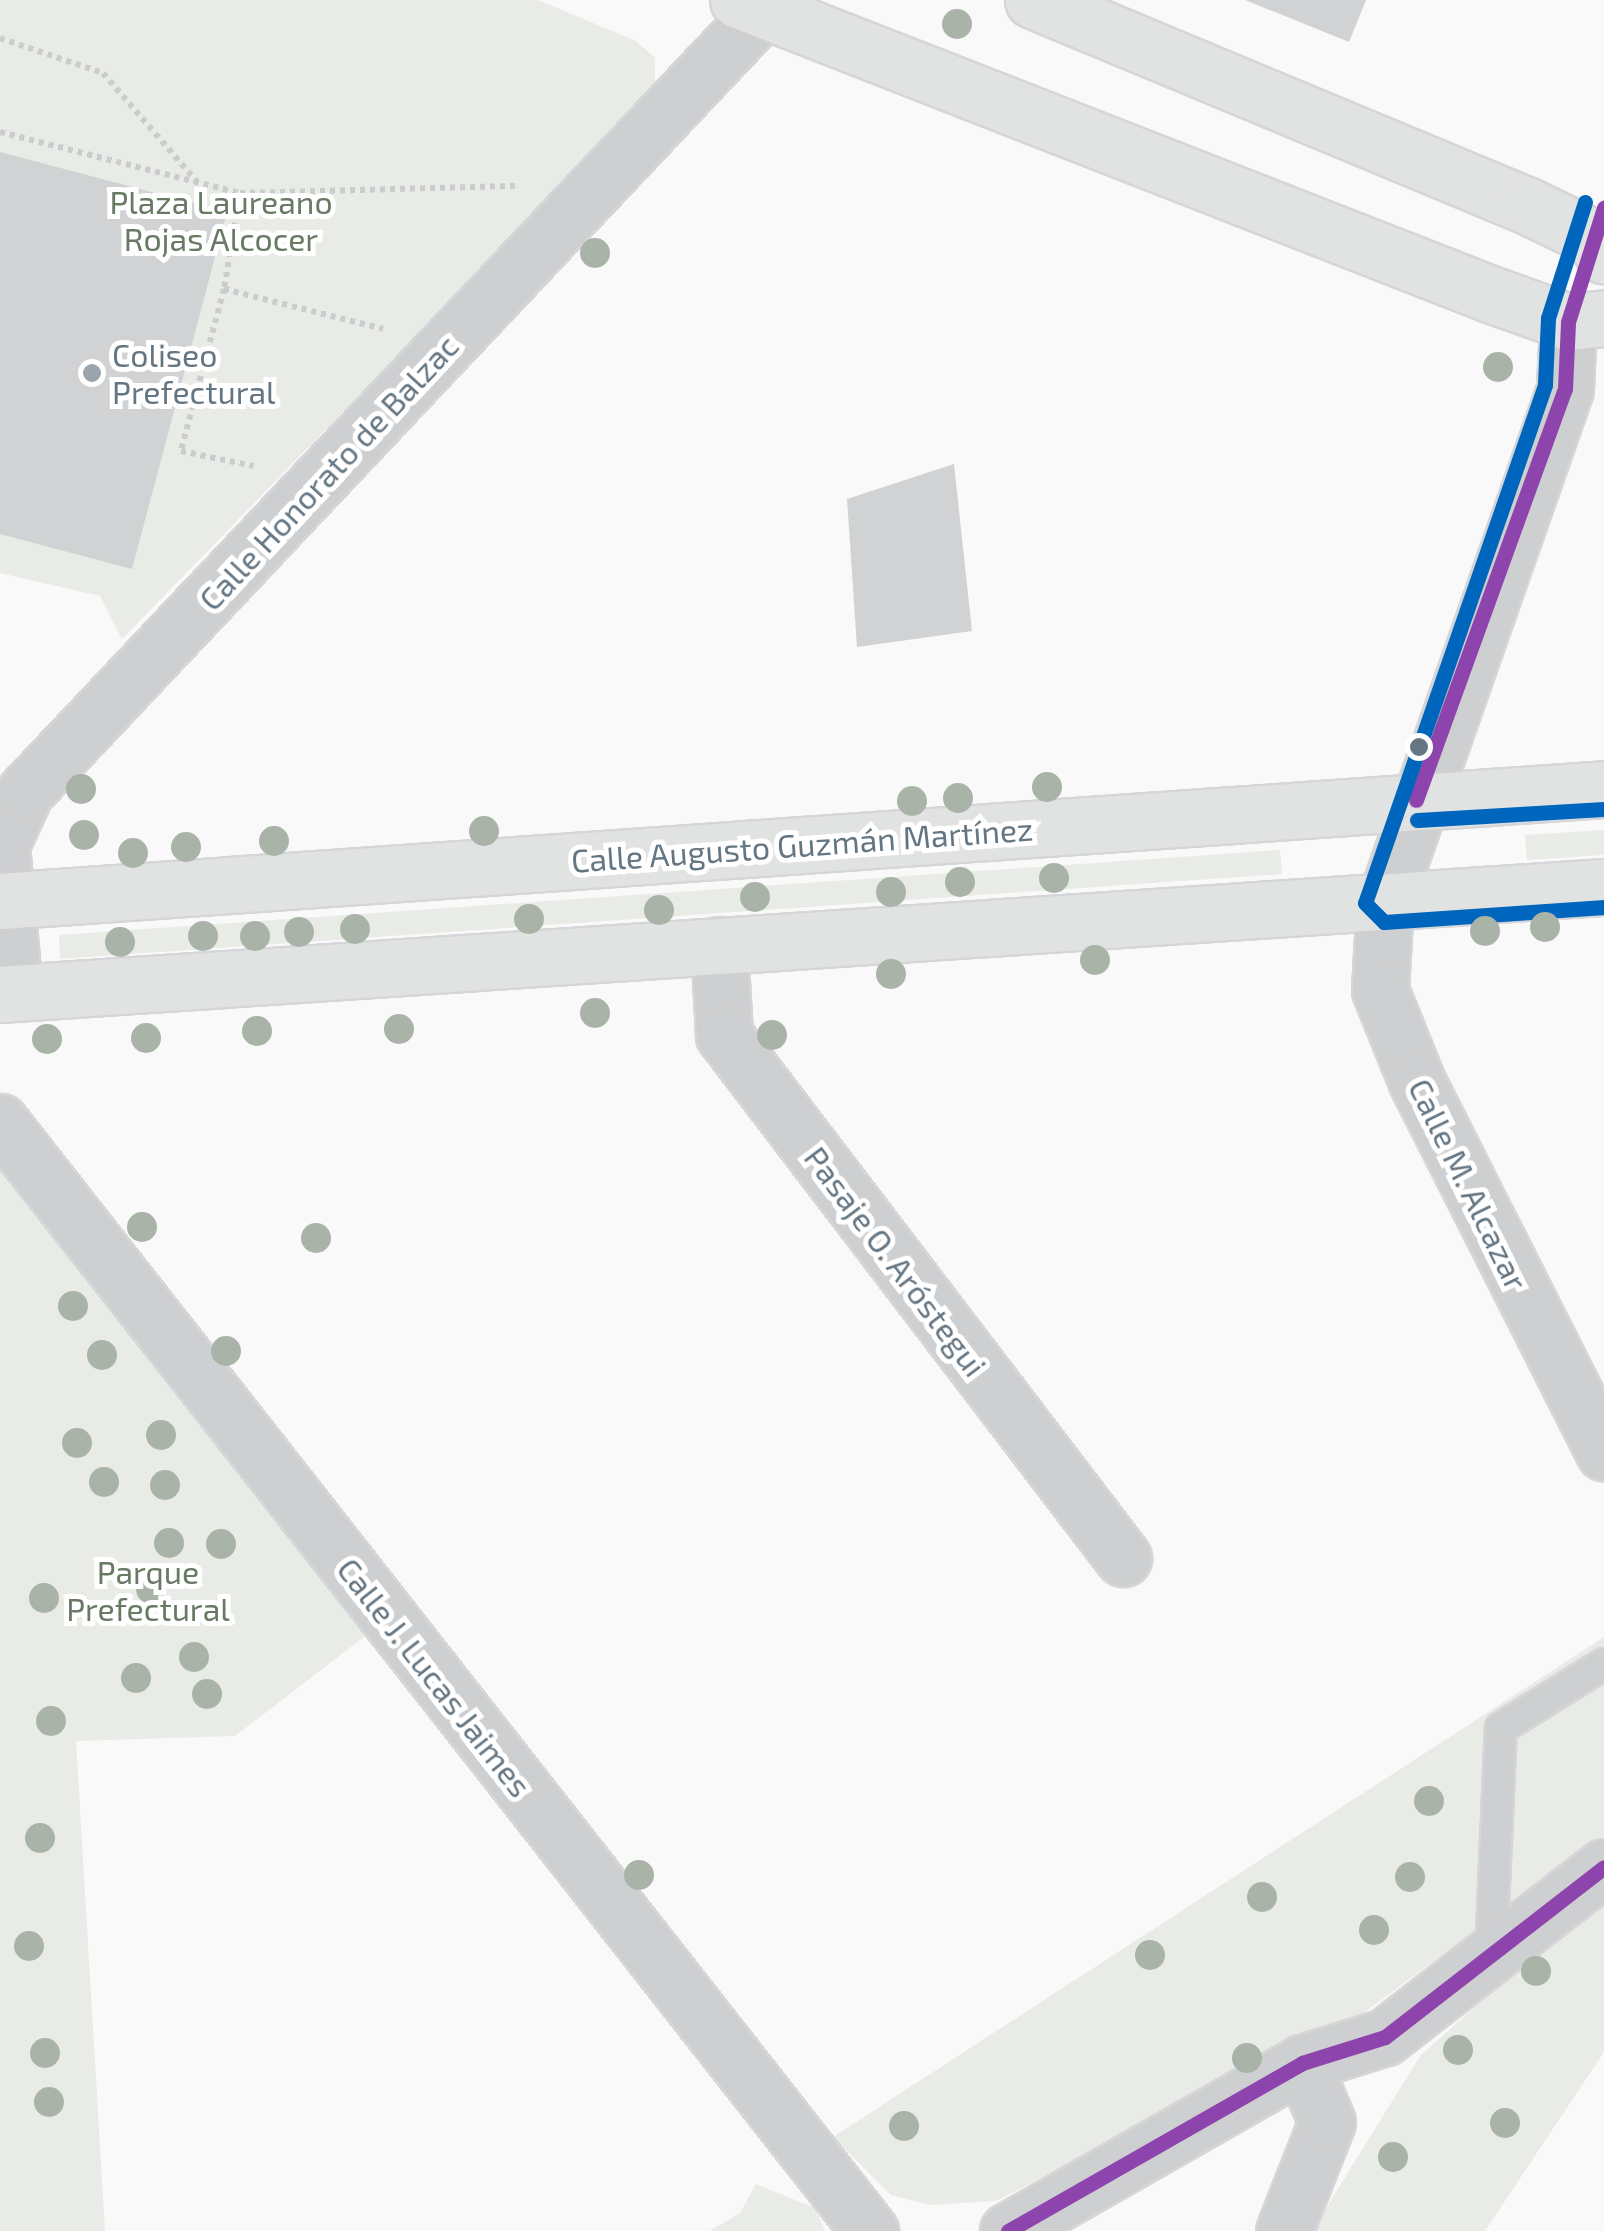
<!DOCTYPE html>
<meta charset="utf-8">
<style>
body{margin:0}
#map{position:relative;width:1604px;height:2231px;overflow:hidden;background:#f9f9f9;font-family:"Exo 2",sans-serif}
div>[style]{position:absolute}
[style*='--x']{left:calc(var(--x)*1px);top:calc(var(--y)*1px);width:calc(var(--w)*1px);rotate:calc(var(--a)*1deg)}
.green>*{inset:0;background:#e8ebe6}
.building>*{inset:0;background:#d0d2d3}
.path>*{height:6px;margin-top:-3px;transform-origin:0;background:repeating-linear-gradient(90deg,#cbcccd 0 5px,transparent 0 10px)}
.roads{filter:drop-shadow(2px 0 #d5d6d7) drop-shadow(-2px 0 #d5d6d7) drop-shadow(0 2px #d5d6d7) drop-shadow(0 -2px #d5d6d7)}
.lane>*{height:30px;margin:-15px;padding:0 15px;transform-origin:15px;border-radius:15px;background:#cecfd0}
.street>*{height:55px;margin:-27.5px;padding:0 27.5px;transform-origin:27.5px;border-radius:27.5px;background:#cecfd0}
.secondary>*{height:55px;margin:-27.5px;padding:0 27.5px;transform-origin:27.5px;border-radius:27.5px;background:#e1e2e2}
.bus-1>*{height:15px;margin:-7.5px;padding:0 7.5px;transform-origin:7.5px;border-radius:7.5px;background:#8e44ad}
.bus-2>*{height:15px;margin:-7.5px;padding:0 7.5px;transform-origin:7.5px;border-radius:7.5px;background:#0065bd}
.trees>*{width:30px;height:30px;margin:-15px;border-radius:50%;background:#a9b3a7}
.dots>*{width:28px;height:28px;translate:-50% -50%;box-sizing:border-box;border:5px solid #fff;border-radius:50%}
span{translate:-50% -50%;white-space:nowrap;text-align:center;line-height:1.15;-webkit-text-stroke:10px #fff;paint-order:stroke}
.park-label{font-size:32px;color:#687a64}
.poi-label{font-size:32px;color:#657683}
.left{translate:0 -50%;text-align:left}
.street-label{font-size:32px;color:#657683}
</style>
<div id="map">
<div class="green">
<i style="clip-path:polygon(0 0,538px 0,636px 41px,655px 58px,655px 80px,646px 100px,122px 639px,100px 596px,0 573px)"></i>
<i style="clip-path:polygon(1604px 830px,1604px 855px,1527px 860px,1525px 835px)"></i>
<i style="clip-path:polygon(1280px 850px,1282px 874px,60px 959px,59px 935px)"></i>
<i style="clip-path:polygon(0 1164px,369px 1633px,235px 1736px,76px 1741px,105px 2231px,0 2231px)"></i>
<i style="clip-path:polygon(1604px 1637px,1604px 1836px,1358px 2017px,996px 2201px,930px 2205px,891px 2195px,833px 2137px)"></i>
<i style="clip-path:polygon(1604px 1901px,1604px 2052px,1485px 2231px,1312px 2231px,1420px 2056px,1563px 1928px)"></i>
<i style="clip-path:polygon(756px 2184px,815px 2208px,825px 2231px,710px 2231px,740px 2213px)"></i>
</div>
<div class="building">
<i style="clip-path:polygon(1245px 0,1366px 0,1349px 42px)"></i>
<i style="clip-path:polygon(0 152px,227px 212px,132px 569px,0 534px)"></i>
<i style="clip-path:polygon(954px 464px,972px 631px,857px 647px,847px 499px)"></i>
</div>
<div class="path">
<i style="--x:0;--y:38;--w:109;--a:18.8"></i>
<i style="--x:103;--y:73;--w:144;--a:49.2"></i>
<i style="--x:0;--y:132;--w:248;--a:14.3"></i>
<i style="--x:240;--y:193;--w:275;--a:-1.5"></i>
<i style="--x:240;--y:193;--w:97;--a:99.5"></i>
<i style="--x:224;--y:289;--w:168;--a:104.9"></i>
<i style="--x:181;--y:451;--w:74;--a:11.8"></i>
<i style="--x:224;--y:289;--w:164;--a:14.1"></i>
</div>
<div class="roads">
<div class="lane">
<i style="--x:1491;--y:1954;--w:226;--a:-87.5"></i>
<i style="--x:1501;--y:1728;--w:121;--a:-31.9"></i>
</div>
<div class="street">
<i style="--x:1568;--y:322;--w:67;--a:92.6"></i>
<i style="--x:1565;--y:389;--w:544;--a:109.33"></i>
<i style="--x:1385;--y:902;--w:88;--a:93.3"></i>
<i style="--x:1380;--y:990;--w:99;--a:68.1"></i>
<i style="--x:1417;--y:1082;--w:415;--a:63.2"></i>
<i style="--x:719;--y:945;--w:90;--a:86.8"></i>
<i style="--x:724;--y:1035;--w:658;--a:52.66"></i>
<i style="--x:14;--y:993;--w:149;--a:-95"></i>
<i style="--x:1;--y:845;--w:58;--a:-65.6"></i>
<i style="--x:25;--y:792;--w:1089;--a:-46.64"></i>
<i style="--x:0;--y:1122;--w:1410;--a:51.89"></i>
<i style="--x:1008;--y:2231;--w:339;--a:-29.7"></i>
<i style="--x:1302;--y:2063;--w:87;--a:-17.4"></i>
<i style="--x:1385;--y:2037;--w:277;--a:-37.8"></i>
<i style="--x:1284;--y:2231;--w:117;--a:-68.5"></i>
<i style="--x:1327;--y:2122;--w:64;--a:-113"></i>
</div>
<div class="secondary">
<i style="--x:738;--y:0;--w:807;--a:21.35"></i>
<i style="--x:1490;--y:294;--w:83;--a:19.7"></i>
<i style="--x:1568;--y:322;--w:36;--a:-6"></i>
<i style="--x:1033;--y:0;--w:536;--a:22.6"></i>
<i style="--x:1528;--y:206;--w:73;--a:25.9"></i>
<i style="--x:1594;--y:238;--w:20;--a:60"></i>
<i style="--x:0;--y:901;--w:1608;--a:-3.99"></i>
<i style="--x:0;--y:994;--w:1608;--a:-3.82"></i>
</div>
</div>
<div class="bus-1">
<i style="--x:1416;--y:800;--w:437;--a:-70.1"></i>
<i style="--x:1565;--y:389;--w:67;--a:-87.4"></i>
<i style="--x:1568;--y:322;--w:120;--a:-72.5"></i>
<i style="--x:1008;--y:2231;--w:339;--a:-29.7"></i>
<i style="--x:1302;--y:2063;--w:87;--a:-17.4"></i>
<i style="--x:1385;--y:2037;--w:277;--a:-37.8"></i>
</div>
<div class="bus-2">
<i style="--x:1585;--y:202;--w:122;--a:107.7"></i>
<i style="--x:1548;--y:318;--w:67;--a:92.6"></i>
<i style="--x:1545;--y:385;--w:548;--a:109.16"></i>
<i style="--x:1365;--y:903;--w:27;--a:45"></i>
<i style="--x:1384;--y:922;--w:221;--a:-3.9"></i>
<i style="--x:1417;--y:820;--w:187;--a:-3.4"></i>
</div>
<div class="trees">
<i style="left:957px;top:24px"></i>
<i style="left:595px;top:253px"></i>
<i style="left:1498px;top:367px"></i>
<i style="left:1047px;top:787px"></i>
<i style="left:81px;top:789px"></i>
<i style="left:958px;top:798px"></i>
<i style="left:912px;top:801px"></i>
<i style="left:484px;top:831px"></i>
<i style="left:84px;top:835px"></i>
<i style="left:274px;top:841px"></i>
<i style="left:186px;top:847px"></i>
<i style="left:133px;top:853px"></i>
<i style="left:1054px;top:878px"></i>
<i style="left:960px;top:882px"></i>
<i style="left:891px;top:892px"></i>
<i style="left:755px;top:897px"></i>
<i style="left:659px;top:910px"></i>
<i style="left:529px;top:919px"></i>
<i style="left:1545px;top:927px"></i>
<i style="left:355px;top:929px"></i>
<i style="left:1485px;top:931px"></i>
<i style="left:299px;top:932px"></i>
<i style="left:203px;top:936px"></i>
<i style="left:255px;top:936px"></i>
<i style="left:120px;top:942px"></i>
<i style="left:1095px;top:960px"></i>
<i style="left:891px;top:974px"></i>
<i style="left:595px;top:1013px"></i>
<i style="left:399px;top:1029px"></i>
<i style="left:257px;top:1031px"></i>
<i style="left:772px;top:1035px"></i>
<i style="left:146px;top:1038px"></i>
<i style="left:47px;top:1039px"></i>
<i style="left:142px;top:1227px"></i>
<i style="left:316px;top:1238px"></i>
<i style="left:73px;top:1306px"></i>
<i style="left:226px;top:1351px"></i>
<i style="left:102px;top:1355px"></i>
<i style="left:161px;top:1435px"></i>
<i style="left:77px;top:1443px"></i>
<i style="left:104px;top:1482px"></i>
<i style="left:165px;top:1485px"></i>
<i style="left:169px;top:1543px"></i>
<i style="left:221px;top:1544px"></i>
<i style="left:151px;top:1589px"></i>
<i style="left:44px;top:1598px"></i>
<i style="left:194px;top:1657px"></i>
<i style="left:136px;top:1678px"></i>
<i style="left:207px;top:1694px"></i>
<i style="left:51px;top:1721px"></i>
<i style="left:1429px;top:1801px"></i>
<i style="left:40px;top:1838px"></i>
<i style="left:639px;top:1875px"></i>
<i style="left:1410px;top:1877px"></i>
<i style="left:1262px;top:1897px"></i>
<i style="left:1374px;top:1930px"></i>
<i style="left:29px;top:1946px"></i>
<i style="left:1150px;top:1955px"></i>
<i style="left:1536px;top:1971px"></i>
<i style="left:1458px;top:2050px"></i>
<i style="left:45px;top:2053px"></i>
<i style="left:1247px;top:2058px"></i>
<i style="left:49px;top:2102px"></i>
<i style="left:1505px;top:2123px"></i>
<i style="left:904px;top:2126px"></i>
<i style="left:1393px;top:2157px"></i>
</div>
<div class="dots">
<i style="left:92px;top:373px;background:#99a4ac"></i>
<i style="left:1419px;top:747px;background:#657683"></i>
</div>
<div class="park-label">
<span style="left:221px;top:220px">Plaza Laureano<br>Rojas Alcocer</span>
<span style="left:148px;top:1590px">Parque<br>Prefectural</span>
</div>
<div class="poi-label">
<span class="left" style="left:112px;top:373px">Coliseo<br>Prefectural</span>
</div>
<div class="street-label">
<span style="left:328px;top:472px;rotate:-47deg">Calle Honorato de Balzac</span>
<span style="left:802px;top:844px;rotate:-4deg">Calle Augusto Guzmán Martínez</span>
<span style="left:1469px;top:1184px;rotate:64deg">Calle M. Alcazar</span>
<span style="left:896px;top:1261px;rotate:53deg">Pasaje O. Aróstegui</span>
<span style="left:435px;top:1677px;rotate:52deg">Calle J. Lucas Jaimes</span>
</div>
</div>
